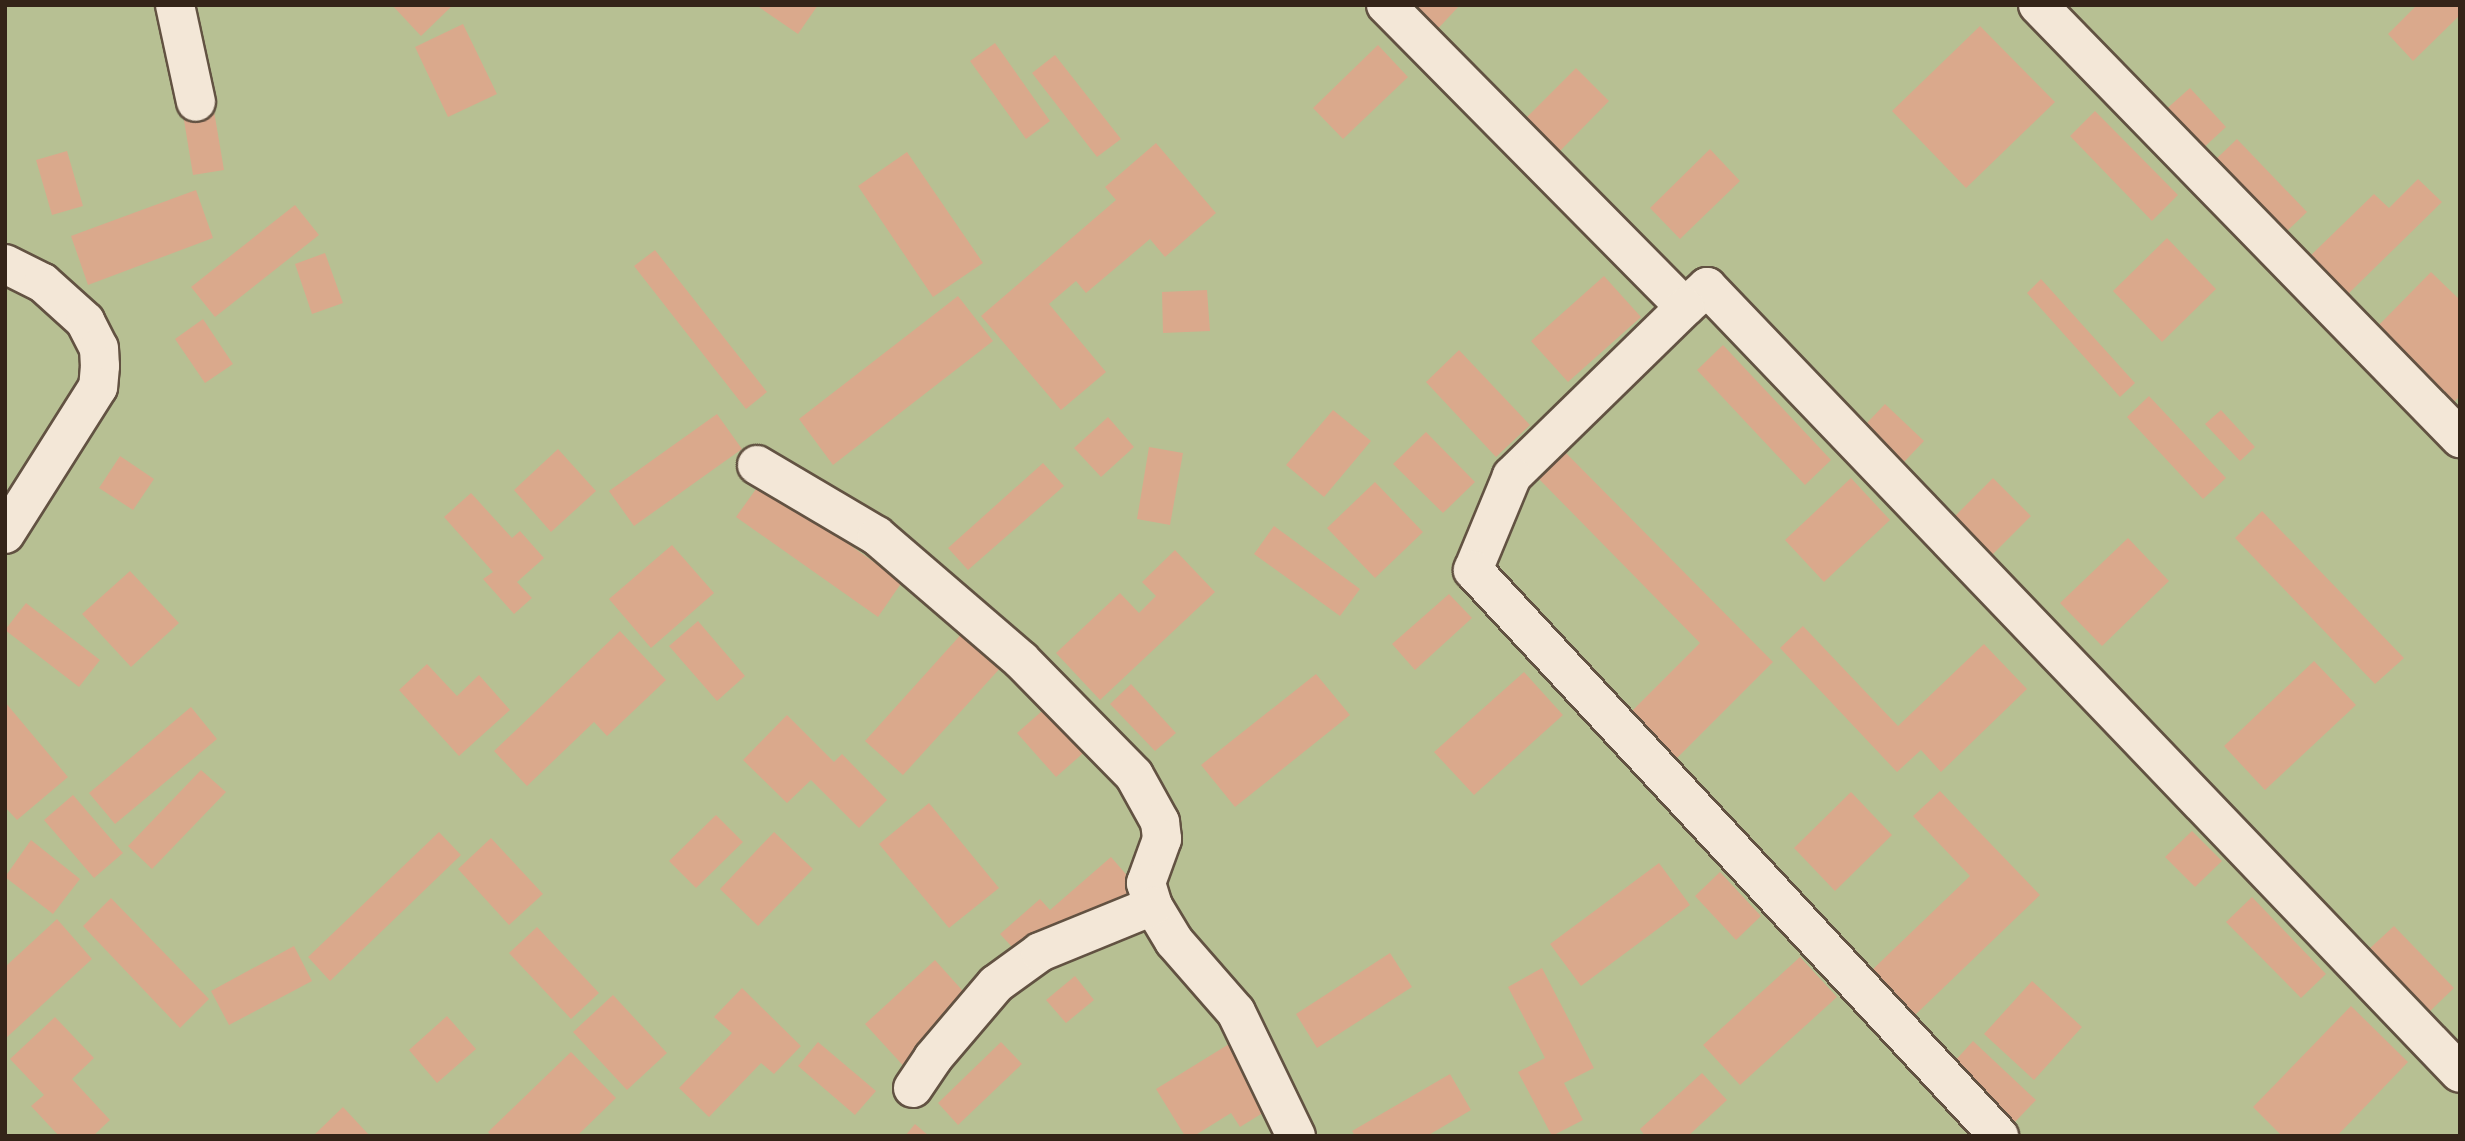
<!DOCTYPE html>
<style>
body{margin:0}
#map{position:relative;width:2465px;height:1141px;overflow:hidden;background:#ecdac1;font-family:Vollkorn,serif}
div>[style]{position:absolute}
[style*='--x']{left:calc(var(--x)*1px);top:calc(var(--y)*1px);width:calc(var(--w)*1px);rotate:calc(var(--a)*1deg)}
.green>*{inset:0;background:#b7c093}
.building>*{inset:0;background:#daa98c}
.roads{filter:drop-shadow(2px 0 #625242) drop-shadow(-2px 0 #625242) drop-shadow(0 2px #625242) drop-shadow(0 -2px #625242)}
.minor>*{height:38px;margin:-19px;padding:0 19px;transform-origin:19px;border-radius:19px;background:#f3e7d7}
span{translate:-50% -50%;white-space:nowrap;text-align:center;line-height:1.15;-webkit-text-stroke:6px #f3e7d7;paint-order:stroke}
.frame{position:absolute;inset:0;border:7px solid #342418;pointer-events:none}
</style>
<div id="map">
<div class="green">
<i style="clip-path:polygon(5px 5px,2460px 5px,2460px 1136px,5px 1136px)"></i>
</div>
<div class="building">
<i style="clip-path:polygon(165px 5px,196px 5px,224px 170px,193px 175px)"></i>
<i style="clip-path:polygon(392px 5px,453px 5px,421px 36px)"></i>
<i style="clip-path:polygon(756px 5px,818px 5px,798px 34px)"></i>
<i style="clip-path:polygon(1402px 5px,1460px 5px,1433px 34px)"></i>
<i style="clip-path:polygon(2417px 5px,2460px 5px,2460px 15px,2413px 61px,2388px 34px)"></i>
<i style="clip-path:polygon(463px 24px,497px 94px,448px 117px,415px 47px)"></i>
<i style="clip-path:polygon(1980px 26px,2055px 102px,1966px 188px,1892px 111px)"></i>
<i style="clip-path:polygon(995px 43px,1050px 121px,1026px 139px,970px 61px)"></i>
<i style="clip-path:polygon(1378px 45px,1408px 77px,1343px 139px,1313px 108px)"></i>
<i style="clip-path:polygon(1055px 55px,1121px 139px,1097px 157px,1032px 73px)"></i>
<i style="clip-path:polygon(1576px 68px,1609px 101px,1560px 151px,1526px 118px)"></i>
<i style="clip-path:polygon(2190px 88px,2226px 127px,2200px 151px,2163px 112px)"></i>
<i style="clip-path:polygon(2095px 111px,2178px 195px,2152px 221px,2070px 136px)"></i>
<i style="clip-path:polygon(2237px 139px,2307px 212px,2286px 232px,2215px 160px)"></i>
<i style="clip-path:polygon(1156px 143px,1216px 213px,1165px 257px,1150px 239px,1086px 293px,1076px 281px,1049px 304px,1106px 372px,1061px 410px,981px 316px,1116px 200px,1105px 187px)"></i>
<i style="clip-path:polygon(1710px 149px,1740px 181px,1680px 239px,1650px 208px)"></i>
<i style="clip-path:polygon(67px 151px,83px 206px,52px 215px,36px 160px)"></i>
<i style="clip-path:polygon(907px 152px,983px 263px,933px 297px,858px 186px)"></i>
<i style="clip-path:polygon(2418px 179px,2442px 202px,2346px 296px,2309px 257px,2374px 194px,2389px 208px)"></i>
<i style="clip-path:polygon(196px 190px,213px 238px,88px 285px,71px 236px)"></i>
<i style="clip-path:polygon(295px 205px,319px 235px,215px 317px,191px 287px)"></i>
<i style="clip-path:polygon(2167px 238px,2216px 289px,2162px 342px,2113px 291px)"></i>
<i style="clip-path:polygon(655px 250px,767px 392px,746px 409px,634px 266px)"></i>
<i style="clip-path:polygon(325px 253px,343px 303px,312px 314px,295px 264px)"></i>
<i style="clip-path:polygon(2431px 272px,2460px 300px,2460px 396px,2453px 403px,2375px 329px)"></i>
<i style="clip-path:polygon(1604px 276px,1641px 317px,1568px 382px,1531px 341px)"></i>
<i style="clip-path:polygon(2041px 279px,2135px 383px,2120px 397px,2027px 293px)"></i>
<i style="clip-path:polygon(1207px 290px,1210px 331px,1163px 333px,1162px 292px)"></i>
<i style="clip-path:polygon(958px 296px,993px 341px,833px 465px,799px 419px)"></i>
<i style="clip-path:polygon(203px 319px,233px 364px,205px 383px,175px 339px)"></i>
<i style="clip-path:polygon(1723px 345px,1831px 460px,1805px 485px,1697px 370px)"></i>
<i style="clip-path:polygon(1459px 350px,1530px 425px,1496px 457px,1426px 382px)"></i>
<i style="clip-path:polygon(2149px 396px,2226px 478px,2203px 499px,2127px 417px)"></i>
<i style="clip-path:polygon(1885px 404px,1924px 441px,1904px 462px,1865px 425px)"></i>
<i style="clip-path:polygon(1333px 410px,1371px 441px,1324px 497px,1286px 465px)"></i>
<i style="clip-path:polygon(2221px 410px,2255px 447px,2240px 461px,2205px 424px)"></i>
<i style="clip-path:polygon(717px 414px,742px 449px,634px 526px,609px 491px)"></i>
<i style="clip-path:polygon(1108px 417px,1134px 447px,1101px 477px,1074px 448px)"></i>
<i style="clip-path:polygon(1426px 432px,1475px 482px,1443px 513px,1393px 464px)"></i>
<i style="clip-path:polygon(1149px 447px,1183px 453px,1170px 525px,1137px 519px)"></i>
<i style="clip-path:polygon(558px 449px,596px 491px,551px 532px,514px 490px)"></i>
<i style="clip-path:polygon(1565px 452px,1773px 662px,1673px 762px,1627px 716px,1700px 643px,1538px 478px)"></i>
<i style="clip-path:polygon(120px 456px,154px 479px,133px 510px,99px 488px)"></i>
<i style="clip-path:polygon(1043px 463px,1064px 486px,968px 570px,948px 548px)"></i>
<i style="clip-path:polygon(1851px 478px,1890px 520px,1824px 582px,1785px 540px)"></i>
<i style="clip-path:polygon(1993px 478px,2031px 516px,1987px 560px,1949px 522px)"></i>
<i style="clip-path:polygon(761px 482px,902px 582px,878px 617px,736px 517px)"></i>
<i style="clip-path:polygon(1375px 482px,1423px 532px,1375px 578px,1327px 528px)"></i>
<i style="clip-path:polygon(471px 493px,512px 538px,520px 531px,544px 558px,517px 582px,532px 598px,514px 614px,483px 579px,493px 572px,444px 517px)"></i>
<i style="clip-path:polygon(2262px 511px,2404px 658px,2375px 684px,2235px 538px)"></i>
<i style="clip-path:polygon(1274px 526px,1360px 589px,1340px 616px,1254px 554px)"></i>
<i style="clip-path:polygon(2128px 538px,2169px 581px,2102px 646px,2060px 603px)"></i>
<i style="clip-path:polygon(672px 545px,714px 593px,651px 648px,609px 599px)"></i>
<i style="clip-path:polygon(1175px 550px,1215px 592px,1100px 700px,1056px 653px,1120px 593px,1139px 613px,1156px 596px,1142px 582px)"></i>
<i style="clip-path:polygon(130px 571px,179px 623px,131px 667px,82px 614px)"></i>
<i style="clip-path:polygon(1449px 594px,1472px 618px,1415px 670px,1392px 644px)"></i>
<i style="clip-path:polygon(26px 603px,100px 660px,79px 687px,5px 630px)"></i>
<i style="clip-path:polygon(698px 621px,745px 676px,717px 701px,669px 646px)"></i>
<i style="clip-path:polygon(1803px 626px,1898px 726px,1984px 644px,2027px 689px,1941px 772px,1921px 750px,1897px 772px,1780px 648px)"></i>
<i style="clip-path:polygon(965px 630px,1003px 665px,903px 775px,865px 741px)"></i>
<i style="clip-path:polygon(620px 631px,666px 680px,607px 736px,594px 722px,527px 786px,494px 751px)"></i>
<i style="clip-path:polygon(2314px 661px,2356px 705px,2265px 790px,2224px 746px)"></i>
<i style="clip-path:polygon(427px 664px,457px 696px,479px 675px,510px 710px,459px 756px,399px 690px)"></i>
<i style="clip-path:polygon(1524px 672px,1563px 715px,1474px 795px,1434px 752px)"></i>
<i style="clip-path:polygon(1316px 674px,1350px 715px,1235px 807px,1201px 765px)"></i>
<i style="clip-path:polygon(1131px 684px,1176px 733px,1155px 751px,1110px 704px)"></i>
<i style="clip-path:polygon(5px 702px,68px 777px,17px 820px,5px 807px)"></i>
<i style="clip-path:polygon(1050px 704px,1089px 748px,1056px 777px,1017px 733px)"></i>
<i style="clip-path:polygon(191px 707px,217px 739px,115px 824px,89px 793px)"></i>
<i style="clip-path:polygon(787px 715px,834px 762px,842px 754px,887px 800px,859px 828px,811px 780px,787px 803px,743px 760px)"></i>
<i style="clip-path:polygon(201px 770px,226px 792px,152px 869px,128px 846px)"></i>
<i style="clip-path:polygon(1940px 791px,2040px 895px,1914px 1016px,1871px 971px,1970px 876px,1913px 816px)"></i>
<i style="clip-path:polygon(1851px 792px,1892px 835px,1835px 891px,1794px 848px)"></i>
<i style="clip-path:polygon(73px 795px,123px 853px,94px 878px,44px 820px)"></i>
<i style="clip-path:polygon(929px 803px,999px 888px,949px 928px,879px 844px)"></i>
<i style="clip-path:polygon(716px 815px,743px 842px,696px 888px,669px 861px)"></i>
<i style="clip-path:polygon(2192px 831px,2222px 861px,2195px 887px,2165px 857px)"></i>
<i style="clip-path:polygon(439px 832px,461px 855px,330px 981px,308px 957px)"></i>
<i style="clip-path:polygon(774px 832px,813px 869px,758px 926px,720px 889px)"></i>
<i style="clip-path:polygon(491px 838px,543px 894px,509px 925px,458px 869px)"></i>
<i style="clip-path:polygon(31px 840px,80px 879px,53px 914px,5px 877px)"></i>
<i style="clip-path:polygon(1111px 857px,1138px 888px,995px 1012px,970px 983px,1012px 947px,1000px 934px,1040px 899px,1050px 910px)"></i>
<i style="clip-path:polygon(1659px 863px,1690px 905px,1581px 986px,1550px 944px)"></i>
<i style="clip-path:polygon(1720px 872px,1761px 916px,1736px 940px,1695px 896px)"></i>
<i style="clip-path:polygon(2252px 897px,2326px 974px,2301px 998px,2226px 922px)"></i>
<i style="clip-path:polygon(111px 898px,209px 999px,180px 1028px,83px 926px)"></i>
<i style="clip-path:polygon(57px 919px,92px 959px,5px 1039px,5px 967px)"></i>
<i style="clip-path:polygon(2394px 926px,2454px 988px,2428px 1013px,2368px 950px)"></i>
<i style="clip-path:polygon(537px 927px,599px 993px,571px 1019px,509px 953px)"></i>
<i style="clip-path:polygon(294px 946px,312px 981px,229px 1025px,211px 991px)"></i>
<i style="clip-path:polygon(1390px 953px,1412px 987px,1317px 1048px,1296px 1014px)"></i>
<i style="clip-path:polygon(1800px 957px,1837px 997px,1740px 1085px,1703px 1045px)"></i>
<i style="clip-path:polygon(935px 960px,979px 1009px,909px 1072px,865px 1024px)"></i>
<i style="clip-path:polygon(1542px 968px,1594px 1068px,1564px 1083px,1583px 1120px,1552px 1136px,1518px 1072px,1545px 1058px,1508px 987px)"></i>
<i style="clip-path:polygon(1075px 976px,1094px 1000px,1066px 1023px,1046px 1000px)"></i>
<i style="clip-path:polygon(2032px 981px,2082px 1027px,2034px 1080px,1984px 1034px)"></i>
<i style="clip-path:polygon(742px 988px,801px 1046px,774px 1074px,761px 1063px,709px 1117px,679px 1088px,732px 1033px,714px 1017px)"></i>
<i style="clip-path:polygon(613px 995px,667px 1053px,627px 1090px,573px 1032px)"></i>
<i style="clip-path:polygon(2351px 1006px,2408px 1062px,2337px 1136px,2282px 1136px,2253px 1107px)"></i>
<i style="clip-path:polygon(447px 1016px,476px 1049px,437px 1083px,409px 1050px)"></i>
<i style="clip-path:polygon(55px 1017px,94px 1058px,72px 1079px,110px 1120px,93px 1136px,59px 1136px,31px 1106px,44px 1095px,10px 1059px)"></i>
<i style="clip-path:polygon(1242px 1036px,1282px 1101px,1240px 1127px,1231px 1113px,1194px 1136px,1185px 1136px,1156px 1089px)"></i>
<i style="clip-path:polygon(1973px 1041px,2036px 1100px,2015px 1122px,1953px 1063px)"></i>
<i style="clip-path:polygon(818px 1042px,876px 1091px,855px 1115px,798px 1066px)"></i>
<i style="clip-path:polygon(1001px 1042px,1022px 1064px,958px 1125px,938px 1103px)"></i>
<i style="clip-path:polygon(571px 1052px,616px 1098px,577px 1136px,491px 1136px,488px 1132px)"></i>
<i style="clip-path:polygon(1702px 1073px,1727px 1100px,1688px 1136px,1645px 1136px,1640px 1129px)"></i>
<i style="clip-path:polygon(1450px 1074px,1471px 1110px,1427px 1136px,1355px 1136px,1352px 1131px)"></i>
<i style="clip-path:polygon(343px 1107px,370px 1136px,313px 1136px)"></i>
<i style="clip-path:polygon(915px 1124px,929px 1136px,905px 1136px)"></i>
</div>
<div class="roads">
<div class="minor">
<i style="--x:175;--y:5;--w:99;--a:77.8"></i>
<i style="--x:1386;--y:5;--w:425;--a:45.3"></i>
<i style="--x:1685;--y:307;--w:30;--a:-42"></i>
<i style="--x:1707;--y:287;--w:1088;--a:46.23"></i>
<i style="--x:2038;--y:5;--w:605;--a:45.74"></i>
<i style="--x:5;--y:264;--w:42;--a:26.6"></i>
<i style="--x:43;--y:283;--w:57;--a:42.1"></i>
<i style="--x:85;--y:321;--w:30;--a:63"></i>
<i style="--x:99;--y:348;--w:18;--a:87"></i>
<i style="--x:100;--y:366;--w:21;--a:95"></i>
<i style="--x:98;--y:387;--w:174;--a:122.3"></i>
<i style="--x:1685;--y:307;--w:242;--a:135.7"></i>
<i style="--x:1512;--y:476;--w:102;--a:112.5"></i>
<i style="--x:1473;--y:570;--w:773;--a:47.1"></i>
<i style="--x:757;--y:465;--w:139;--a:30.6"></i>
<i style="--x:877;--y:536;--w:190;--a:40.7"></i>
<i style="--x:1021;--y:660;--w:161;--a:45.5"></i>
<i style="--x:1134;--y:775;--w:54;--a:61"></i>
<i style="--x:1160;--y:822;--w:17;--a:83"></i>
<i style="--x:1162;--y:839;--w:47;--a:110"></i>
<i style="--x:1146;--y:883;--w:24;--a:73"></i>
<i style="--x:1153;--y:906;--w:41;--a:59"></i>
<i style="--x:1174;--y:941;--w:94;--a:48.9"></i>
<i style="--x:1236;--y:1012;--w:138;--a:64.2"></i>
<i style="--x:913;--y:1088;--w:36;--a:-56"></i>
<i style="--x:933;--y:1058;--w:97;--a:-49.6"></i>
<i style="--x:996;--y:984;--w:54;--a:-36"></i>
<i style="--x:1040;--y:952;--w:122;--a:-22.2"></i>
</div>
</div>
<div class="frame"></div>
</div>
